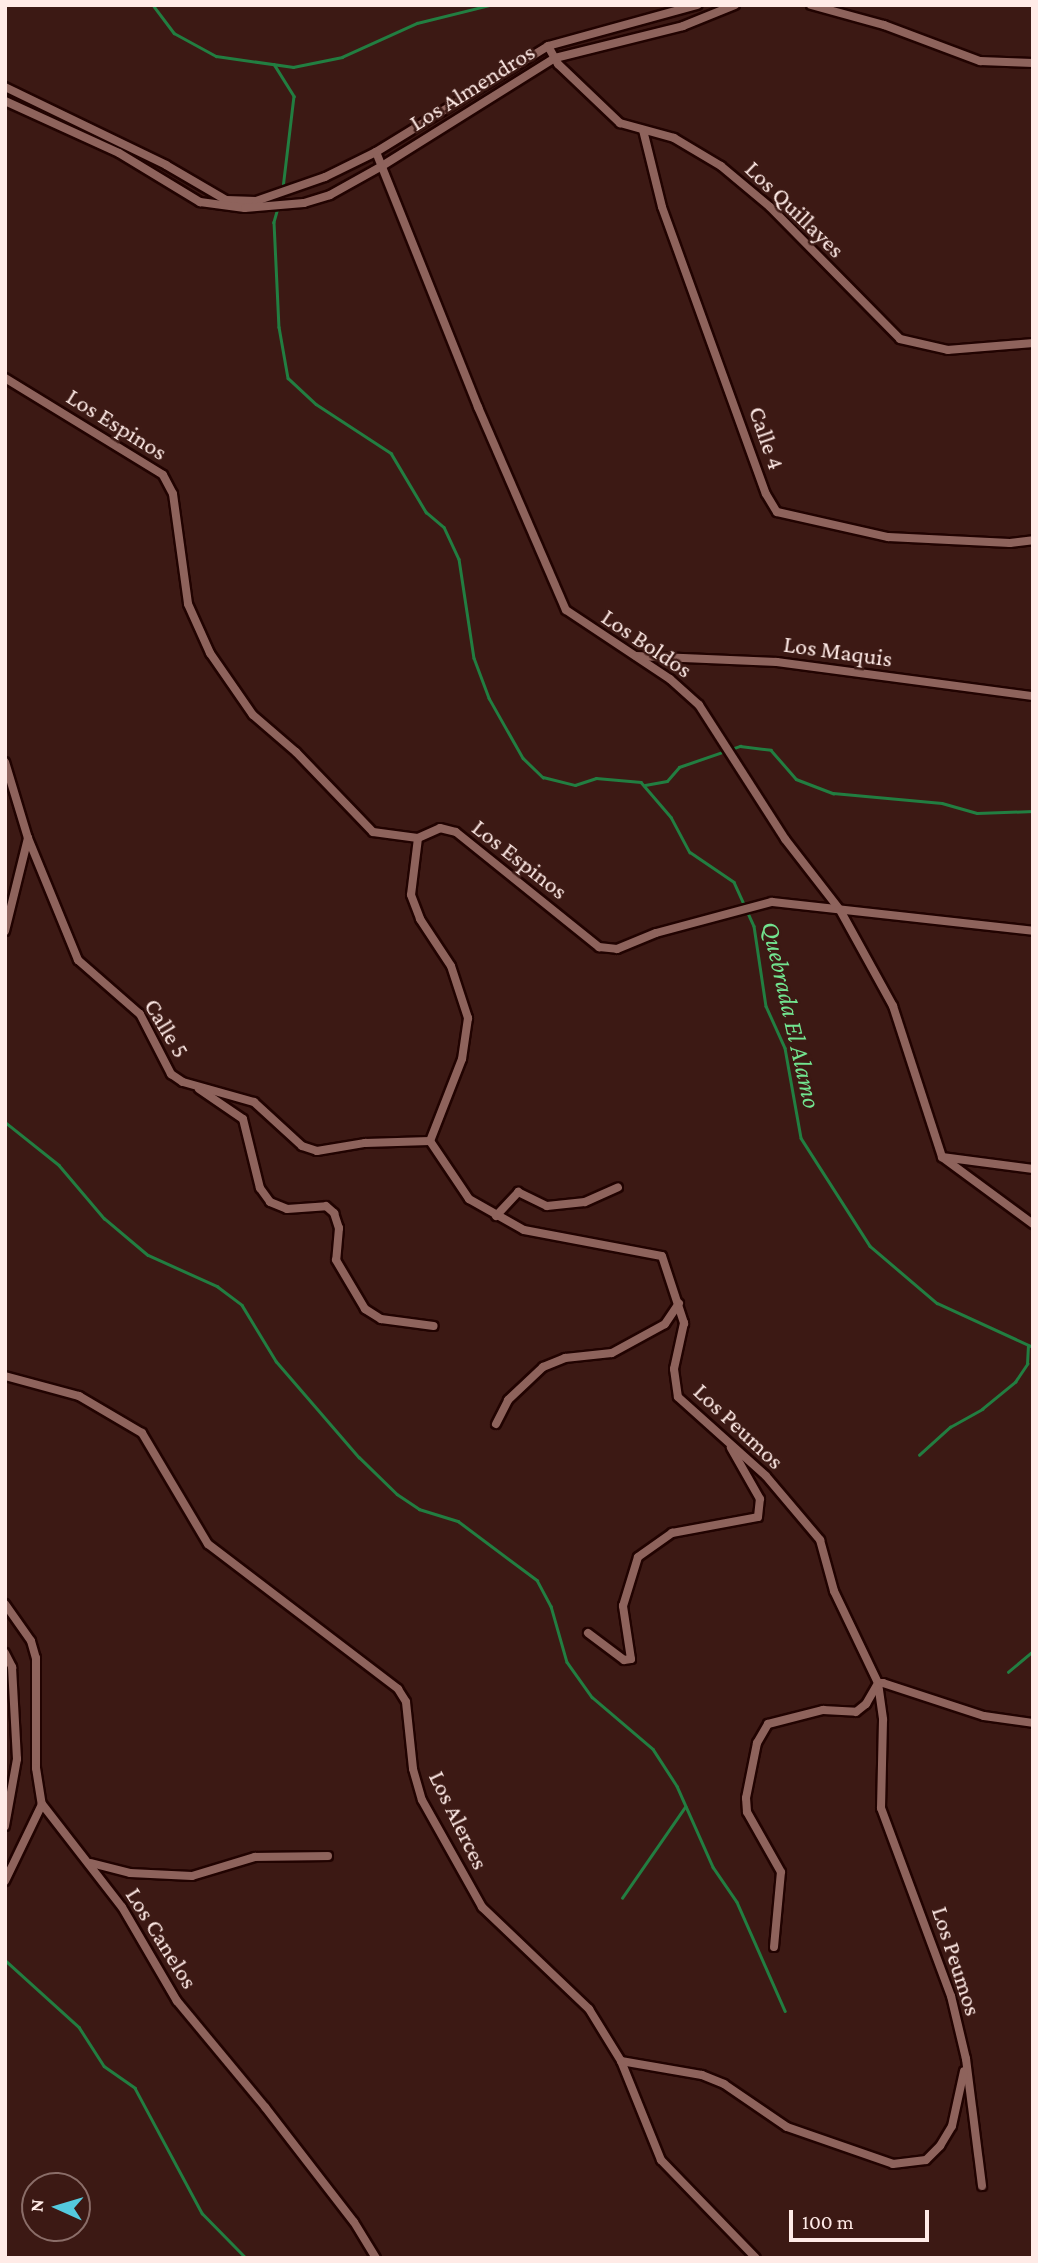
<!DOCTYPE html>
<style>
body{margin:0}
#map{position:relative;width:1038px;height:2263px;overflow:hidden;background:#3c1914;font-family:"Crimson Pro",serif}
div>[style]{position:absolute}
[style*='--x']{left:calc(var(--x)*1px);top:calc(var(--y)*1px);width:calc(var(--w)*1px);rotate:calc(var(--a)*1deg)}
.stream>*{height:2.5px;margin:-1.25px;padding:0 1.25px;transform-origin:1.25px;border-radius:1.25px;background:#227e41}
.roads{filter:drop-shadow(2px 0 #210301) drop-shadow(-2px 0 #210301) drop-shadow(0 2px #210301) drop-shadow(0 -2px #210301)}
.street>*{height:8px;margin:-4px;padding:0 4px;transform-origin:4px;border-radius:4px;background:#8e635c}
span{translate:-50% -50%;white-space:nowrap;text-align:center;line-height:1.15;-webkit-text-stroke:5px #3c1914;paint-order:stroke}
.street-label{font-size:24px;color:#ffebe7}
.water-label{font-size:26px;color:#72e38f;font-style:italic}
.frame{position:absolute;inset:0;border:7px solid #ffebe7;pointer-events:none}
.north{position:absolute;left:21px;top:2172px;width:70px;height:70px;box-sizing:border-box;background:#3c1914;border:2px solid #8a6d68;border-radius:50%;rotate:274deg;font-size:19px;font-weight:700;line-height:28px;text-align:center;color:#ffebe7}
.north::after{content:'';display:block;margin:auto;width:24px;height:32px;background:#54cade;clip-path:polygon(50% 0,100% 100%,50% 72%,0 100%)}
.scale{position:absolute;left:789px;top:2210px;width:140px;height:32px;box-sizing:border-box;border:4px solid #ffebe7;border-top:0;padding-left:9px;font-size:21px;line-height:24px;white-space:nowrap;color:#ffebe7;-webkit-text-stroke:5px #3c1914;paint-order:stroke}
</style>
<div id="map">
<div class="stream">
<i style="--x:153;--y:5;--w:35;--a:53"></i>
<i style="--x:174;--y:33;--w:48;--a:28.7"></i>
<i style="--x:216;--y:56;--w:78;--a:8.1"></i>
<i style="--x:293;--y:67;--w:50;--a:-11.5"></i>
<i style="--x:342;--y:57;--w:82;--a:-24.4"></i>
<i style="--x:417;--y:23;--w:75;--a:-13.9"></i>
<i style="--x:274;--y:64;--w:38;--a:58"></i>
<i style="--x:294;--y:96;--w:93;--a:96.8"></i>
<i style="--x:278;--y:208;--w:15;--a:106"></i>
<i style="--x:274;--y:222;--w:105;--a:87.3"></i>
<i style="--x:279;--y:327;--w:52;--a:80"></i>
<i style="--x:288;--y:378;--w:38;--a:43"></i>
<i style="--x:316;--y:404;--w:90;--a:33.2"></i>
<i style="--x:391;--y:453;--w:69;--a:59.3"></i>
<i style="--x:426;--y:512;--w:23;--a:40"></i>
<i style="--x:444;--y:527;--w:35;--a:65"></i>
<i style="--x:459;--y:559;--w:100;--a:81.4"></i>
<i style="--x:474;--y:658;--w:43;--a:69.4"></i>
<i style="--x:489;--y:698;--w:69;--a:60.5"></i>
<i style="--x:523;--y:758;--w:28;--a:44"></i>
<i style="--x:543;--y:777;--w:33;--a:14"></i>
<i style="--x:575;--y:785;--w:22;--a:-18"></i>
<i style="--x:596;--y:778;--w:45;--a:5.1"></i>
<i style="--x:641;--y:782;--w:46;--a:49.4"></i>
<i style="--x:671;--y:817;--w:40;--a:62"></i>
<i style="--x:690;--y:852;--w:53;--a:34.3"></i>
<i style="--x:734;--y:882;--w:48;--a:65.6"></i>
<i style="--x:754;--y:926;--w:81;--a:81.5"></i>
<i style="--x:766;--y:1006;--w:46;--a:65.7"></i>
<i style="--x:785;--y:1048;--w:91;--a:79.9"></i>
<i style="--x:801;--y:1138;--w:128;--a:57.4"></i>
<i style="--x:870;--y:1246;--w:88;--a:40.4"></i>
<i style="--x:937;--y:1303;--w:106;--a:24.6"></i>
<i style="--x:645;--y:785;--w:22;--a:-10"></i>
<i style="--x:667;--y:781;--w:18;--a:-49"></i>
<i style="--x:679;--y:767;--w:65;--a:-19"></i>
<i style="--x:740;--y:746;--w:31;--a:7"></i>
<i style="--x:771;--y:750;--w:38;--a:49"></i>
<i style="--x:796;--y:779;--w:40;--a:21"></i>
<i style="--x:833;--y:793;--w:109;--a:5.2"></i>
<i style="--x:942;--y:803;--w:36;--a:16"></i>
<i style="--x:977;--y:813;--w:56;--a:-2"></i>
<i style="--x:5;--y:1122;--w:69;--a:38.5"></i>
<i style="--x:59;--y:1165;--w:70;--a:49.7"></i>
<i style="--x:104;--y:1218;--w:57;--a:40.1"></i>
<i style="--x:148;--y:1255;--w:76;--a:24.2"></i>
<i style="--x:217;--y:1286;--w:31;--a:37"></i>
<i style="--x:242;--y:1305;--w:66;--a:58.7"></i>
<i style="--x:276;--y:1361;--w:127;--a:49.2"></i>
<i style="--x:359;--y:1457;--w:53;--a:44.2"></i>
<i style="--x:397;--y:1494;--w:27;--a:34"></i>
<i style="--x:419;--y:1509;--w:41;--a:17.1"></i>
<i style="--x:458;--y:1521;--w:99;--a:36.8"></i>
<i style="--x:537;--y:1580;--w:30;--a:62"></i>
<i style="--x:551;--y:1606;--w:58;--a:74.1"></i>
<i style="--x:567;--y:1662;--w:43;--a:54.5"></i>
<i style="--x:592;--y:1697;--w:80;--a:40.4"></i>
<i style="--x:653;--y:1749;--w:44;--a:57"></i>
<i style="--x:677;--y:1786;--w:89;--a:66"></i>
<i style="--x:713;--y:1867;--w:42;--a:55.6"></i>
<i style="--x:737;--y:1902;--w:119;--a:66.2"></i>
<i style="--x:919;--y:1455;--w:42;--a:-42.1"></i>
<i style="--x:950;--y:1427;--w:37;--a:-29"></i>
<i style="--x:982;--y:1409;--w:43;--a:-39.3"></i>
<i style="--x:1015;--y:1382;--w:22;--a:-56"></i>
<i style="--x:1027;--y:1364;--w:18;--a:-87"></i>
<i style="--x:1008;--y:1672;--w:33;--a:-40"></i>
<i style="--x:622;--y:1898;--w:111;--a:-55.3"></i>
<i style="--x:5;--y:1960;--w:100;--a:42.2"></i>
<i style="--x:79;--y:2027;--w:46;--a:57.3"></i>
<i style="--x:104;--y:2066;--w:38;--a:35"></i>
<i style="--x:135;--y:2088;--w:142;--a:61.8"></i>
<i style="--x:202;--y:2213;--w:63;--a:45.6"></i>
</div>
<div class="roads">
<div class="street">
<i style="--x:811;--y:5;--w:76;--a:15.3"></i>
<i style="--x:884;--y:25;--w:103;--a:20.6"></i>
<i style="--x:980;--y:61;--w:53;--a:2.2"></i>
<i style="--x:548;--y:46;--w:21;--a:61"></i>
<i style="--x:558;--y:64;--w:86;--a:43.6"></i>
<i style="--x:620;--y:123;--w:56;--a:15.5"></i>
<i style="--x:674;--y:138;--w:55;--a:30.8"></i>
<i style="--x:721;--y:166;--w:64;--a:39.9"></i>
<i style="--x:770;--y:207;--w:185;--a:45.4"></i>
<i style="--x:900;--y:339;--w:49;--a:12.9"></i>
<i style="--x:948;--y:350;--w:85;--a:-4.7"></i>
<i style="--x:5;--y:87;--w:179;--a:25.8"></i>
<i style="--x:166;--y:165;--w:69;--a:30.3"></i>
<i style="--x:226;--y:200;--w:30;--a:2"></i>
<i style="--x:256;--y:201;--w:73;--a:-19.2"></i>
<i style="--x:325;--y:177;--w:57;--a:-26.1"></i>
<i style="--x:376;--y:152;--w:202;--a:-31.6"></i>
<i style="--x:548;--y:46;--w:155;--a:-15.4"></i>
<i style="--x:5;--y:101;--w:125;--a:24.5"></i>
<i style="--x:119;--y:153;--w:95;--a:31.2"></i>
<i style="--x:200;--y:202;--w:45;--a:7.6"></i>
<i style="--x:245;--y:208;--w:59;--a:-4.8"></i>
<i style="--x:304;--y:203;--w:27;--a:-17"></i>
<i style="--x:330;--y:195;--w:60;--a:-29.1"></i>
<i style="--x:382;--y:166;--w:204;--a:-32"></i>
<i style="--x:555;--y:58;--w:132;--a:-14"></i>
<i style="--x:683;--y:26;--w:56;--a:-22"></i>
<i style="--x:643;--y:130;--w:79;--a:76.1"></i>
<i style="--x:662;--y:207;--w:305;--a:70.1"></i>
<i style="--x:766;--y:494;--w:21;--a:59"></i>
<i style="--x:777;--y:512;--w:114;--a:12.7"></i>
<i style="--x:888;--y:537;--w:122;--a:2.8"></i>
<i style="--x:1010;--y:543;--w:23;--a:-7"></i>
<i style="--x:376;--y:152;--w:275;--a:68.2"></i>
<i style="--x:478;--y:407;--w:221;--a:66.6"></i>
<i style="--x:566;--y:610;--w:125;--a:33.6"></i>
<i style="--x:670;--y:679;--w:39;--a:42"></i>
<i style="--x:699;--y:705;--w:159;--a:57.3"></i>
<i style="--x:785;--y:839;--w:90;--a:52.2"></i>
<i style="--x:840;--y:910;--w:110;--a:61.1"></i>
<i style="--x:893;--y:1006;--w:159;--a:72"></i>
<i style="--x:942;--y:1157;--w:113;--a:36.4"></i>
<i style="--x:5;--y:378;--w:185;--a:31.5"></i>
<i style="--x:163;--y:475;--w:21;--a:62"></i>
<i style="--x:173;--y:494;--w:111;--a:82.2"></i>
<i style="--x:188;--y:604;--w:54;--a:65.8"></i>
<i style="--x:210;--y:653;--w:75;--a:55.3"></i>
<i style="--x:253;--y:715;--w:57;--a:40.7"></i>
<i style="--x:296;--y:752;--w:111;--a:46.1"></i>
<i style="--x:373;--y:832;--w:45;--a:7.6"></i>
<i style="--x:418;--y:838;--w:24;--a:-24"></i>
<i style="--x:440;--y:828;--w:16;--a:14"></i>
<i style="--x:456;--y:832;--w:184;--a:38.8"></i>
<i style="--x:599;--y:947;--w:18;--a:6"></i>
<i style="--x:617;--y:949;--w:42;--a:-22.3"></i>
<i style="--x:656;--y:933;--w:120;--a:-15"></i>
<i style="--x:772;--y:902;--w:263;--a:6.3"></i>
<i style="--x:636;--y:656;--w:141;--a:2.4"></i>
<i style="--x:777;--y:662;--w:258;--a:7.6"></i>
<i style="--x:5;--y:762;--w:79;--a:73.2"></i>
<i style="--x:28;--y:838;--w:132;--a:67.7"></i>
<i style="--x:78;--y:960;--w:82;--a:41.1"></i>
<i style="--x:140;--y:1014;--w:68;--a:62.7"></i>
<i style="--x:171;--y:1074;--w:14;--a:34"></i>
<i style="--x:183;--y:1082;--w:74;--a:15.7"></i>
<i style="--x:254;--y:1102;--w:65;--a:42.5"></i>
<i style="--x:302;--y:1146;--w:16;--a:18"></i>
<i style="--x:317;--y:1151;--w:49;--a:-9.5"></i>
<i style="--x:365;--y:1143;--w:65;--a:-1.8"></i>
<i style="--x:418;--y:838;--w:57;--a:97"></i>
<i style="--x:411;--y:895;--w:26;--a:69"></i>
<i style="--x:420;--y:919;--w:56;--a:56.6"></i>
<i style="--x:451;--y:966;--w:55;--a:71.9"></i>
<i style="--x:468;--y:1018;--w:41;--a:98.3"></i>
<i style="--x:462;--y:1059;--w:88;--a:111.3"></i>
<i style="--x:5;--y:931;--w:96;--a:-76.1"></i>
<i style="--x:199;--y:1089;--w:53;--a:34.3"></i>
<i style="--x:243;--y:1119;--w:71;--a:76.2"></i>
<i style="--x:260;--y:1188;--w:17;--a:54"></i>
<i style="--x:270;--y:1202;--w:18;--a:22"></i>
<i style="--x:287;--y:1209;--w:39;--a:-4"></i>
<i style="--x:326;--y:1206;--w:11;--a:41"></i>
<i style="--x:334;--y:1213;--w:16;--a:72"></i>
<i style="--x:339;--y:1228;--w:32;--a:95"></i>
<i style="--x:336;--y:1260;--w:57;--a:59.4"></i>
<i style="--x:365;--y:1309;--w:19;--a:32"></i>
<i style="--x:381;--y:1319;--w:53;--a:7.5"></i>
<i style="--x:430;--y:1141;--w:70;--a:56.1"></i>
<i style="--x:469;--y:1199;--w:63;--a:29.4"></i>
<i style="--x:524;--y:1230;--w:140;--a:10.7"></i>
<i style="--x:662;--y:1256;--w:71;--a:71.8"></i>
<i style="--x:684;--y:1323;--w:47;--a:102.3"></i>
<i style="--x:674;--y:1369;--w:28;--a:82"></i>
<i style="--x:678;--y:1397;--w:118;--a:41.9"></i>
<i style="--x:766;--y:1476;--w:84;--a:49.8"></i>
<i style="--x:820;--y:1540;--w:53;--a:74.6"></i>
<i style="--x:834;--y:1591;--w:102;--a:64.4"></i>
<i style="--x:878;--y:1683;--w:37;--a:82"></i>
<i style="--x:883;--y:1720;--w:88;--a:91.3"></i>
<i style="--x:881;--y:1808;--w:201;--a:69.6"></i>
<i style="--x:951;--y:1996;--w:65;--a:76.6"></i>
<i style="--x:966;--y:2059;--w:128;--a:82.8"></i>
<i style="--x:942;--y:1157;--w:92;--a:7.5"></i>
<i style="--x:496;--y:1216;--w:33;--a:-47"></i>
<i style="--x:518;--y:1192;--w:32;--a:26"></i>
<i style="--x:547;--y:1206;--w:38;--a:-6"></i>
<i style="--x:585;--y:1202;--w:36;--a:-24"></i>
<i style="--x:5;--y:1376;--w:77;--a:15.1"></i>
<i style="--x:79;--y:1396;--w:73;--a:30.4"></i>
<i style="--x:142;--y:1433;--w:129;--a:59.3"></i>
<i style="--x:208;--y:1544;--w:239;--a:37.3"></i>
<i style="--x:398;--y:1689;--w:15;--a:58"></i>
<i style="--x:406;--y:1702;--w:67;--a:84"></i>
<i style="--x:413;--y:1769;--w:32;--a:74"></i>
<i style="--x:422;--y:1800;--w:123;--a:60.7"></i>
<i style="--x:482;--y:1907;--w:148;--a:43.6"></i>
<i style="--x:589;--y:2009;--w:61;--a:58.4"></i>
<i style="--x:621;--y:2061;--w:107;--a:68"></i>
<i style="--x:661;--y:2160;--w:136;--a:45.9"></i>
<i style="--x:496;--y:1424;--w:27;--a:-63"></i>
<i style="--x:508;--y:1400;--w:48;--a:-43.3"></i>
<i style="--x:543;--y:1367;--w:24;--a:-22"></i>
<i style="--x:565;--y:1358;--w:47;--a:-6.1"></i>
<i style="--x:612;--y:1353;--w:60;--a:-28.7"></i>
<i style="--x:665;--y:1324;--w:25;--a:-56"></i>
<i style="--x:5;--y:1604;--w:45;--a:54.9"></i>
<i style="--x:31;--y:1641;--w:18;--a:74"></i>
<i style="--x:36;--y:1658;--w:110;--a:90"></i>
<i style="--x:36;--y:1768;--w:36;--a:81"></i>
<i style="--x:42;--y:1804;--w:130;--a:52.2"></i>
<i style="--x:122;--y:1907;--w:109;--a:59.7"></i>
<i style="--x:177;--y:2001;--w:138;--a:50.3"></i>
<i style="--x:265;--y:2107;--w:145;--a:52.3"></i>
<i style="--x:354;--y:2222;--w:42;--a:58.6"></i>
<i style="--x:588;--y:1633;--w:45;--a:36.9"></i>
<i style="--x:624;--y:1660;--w:7;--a:-8"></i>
<i style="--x:631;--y:1659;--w:54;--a:-98.6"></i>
<i style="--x:623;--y:1606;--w:51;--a:-73"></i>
<i style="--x:638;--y:1557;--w:42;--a:-35.2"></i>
<i style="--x:672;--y:1533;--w:87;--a:-10.5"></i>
<i style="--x:758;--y:1517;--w:18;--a:-84"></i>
<i style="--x:760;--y:1499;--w:59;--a:-119.6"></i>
<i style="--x:5;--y:1653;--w:16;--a:63"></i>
<i style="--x:12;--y:1667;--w:92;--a:86.9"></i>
<i style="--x:17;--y:1759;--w:68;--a:100.2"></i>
<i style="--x:91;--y:1863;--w:40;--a:14.4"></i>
<i style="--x:130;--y:1873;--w:62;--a:2.8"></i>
<i style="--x:192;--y:1876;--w:66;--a:-16.8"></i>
<i style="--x:255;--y:1857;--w:73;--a:-0.8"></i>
<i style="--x:5;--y:1881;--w:85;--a:-64.3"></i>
<i style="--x:774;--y:1947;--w:75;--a:-84.7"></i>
<i style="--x:781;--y:1872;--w:69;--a:-119.5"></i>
<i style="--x:747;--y:1812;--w:14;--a:-94"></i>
<i style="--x:746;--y:1798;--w:56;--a:-78.7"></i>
<i style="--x:757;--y:1743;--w:22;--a:-60"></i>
<i style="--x:768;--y:1724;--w:57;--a:-14.3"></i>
<i style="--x:823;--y:1710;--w:33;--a:3"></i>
<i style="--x:856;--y:1712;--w:13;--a:-39"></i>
<i style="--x:866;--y:1704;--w:24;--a:-60"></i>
<i style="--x:878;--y:1683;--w:5;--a:0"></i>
<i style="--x:883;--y:1683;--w:106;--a:18.1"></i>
<i style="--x:984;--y:1716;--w:49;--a:8.1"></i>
<i style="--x:621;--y:2061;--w:82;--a:9.8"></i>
<i style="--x:702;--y:2075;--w:24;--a:22"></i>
<i style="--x:724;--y:2084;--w:76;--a:34.3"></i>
<i style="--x:787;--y:2127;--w:112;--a:19.2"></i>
<i style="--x:893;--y:2164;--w:33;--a:-7"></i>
<i style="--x:926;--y:2160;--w:20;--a:-45"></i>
<i style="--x:940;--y:2146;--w:23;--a:-59"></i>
<i style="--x:952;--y:2126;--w:56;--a:-77.7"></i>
</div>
</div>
<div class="street-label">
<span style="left:472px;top:87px;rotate:-32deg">Los Almendros</span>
<span style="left:795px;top:209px;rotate:44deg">Los Quillayes</span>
<span style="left:117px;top:424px;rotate:32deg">Los Espinos</span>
<span style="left:767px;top:438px;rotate:71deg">Calle 4</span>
<span style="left:647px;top:643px;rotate:34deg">Los Boldos</span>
<span style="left:838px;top:651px;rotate:8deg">Los Maquis</span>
<span style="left:520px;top:859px;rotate:38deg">Los Espinos</span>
<span style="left:167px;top:1028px;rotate:59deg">Calle 5</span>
<span style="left:739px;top:1426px;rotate:43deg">Los Peumos</span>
<span style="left:459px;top:1820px;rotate:64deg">Los Alerces</span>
<span style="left:162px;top:1938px;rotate:58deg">Los Canelos</span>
<span style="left:957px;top:1961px;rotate:72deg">Los Peumos</span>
</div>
<div class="water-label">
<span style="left:791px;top:1015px;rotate:77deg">Quebrada El Alamo</span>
</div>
<div class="frame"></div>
<div class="north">N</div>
<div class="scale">100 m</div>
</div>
